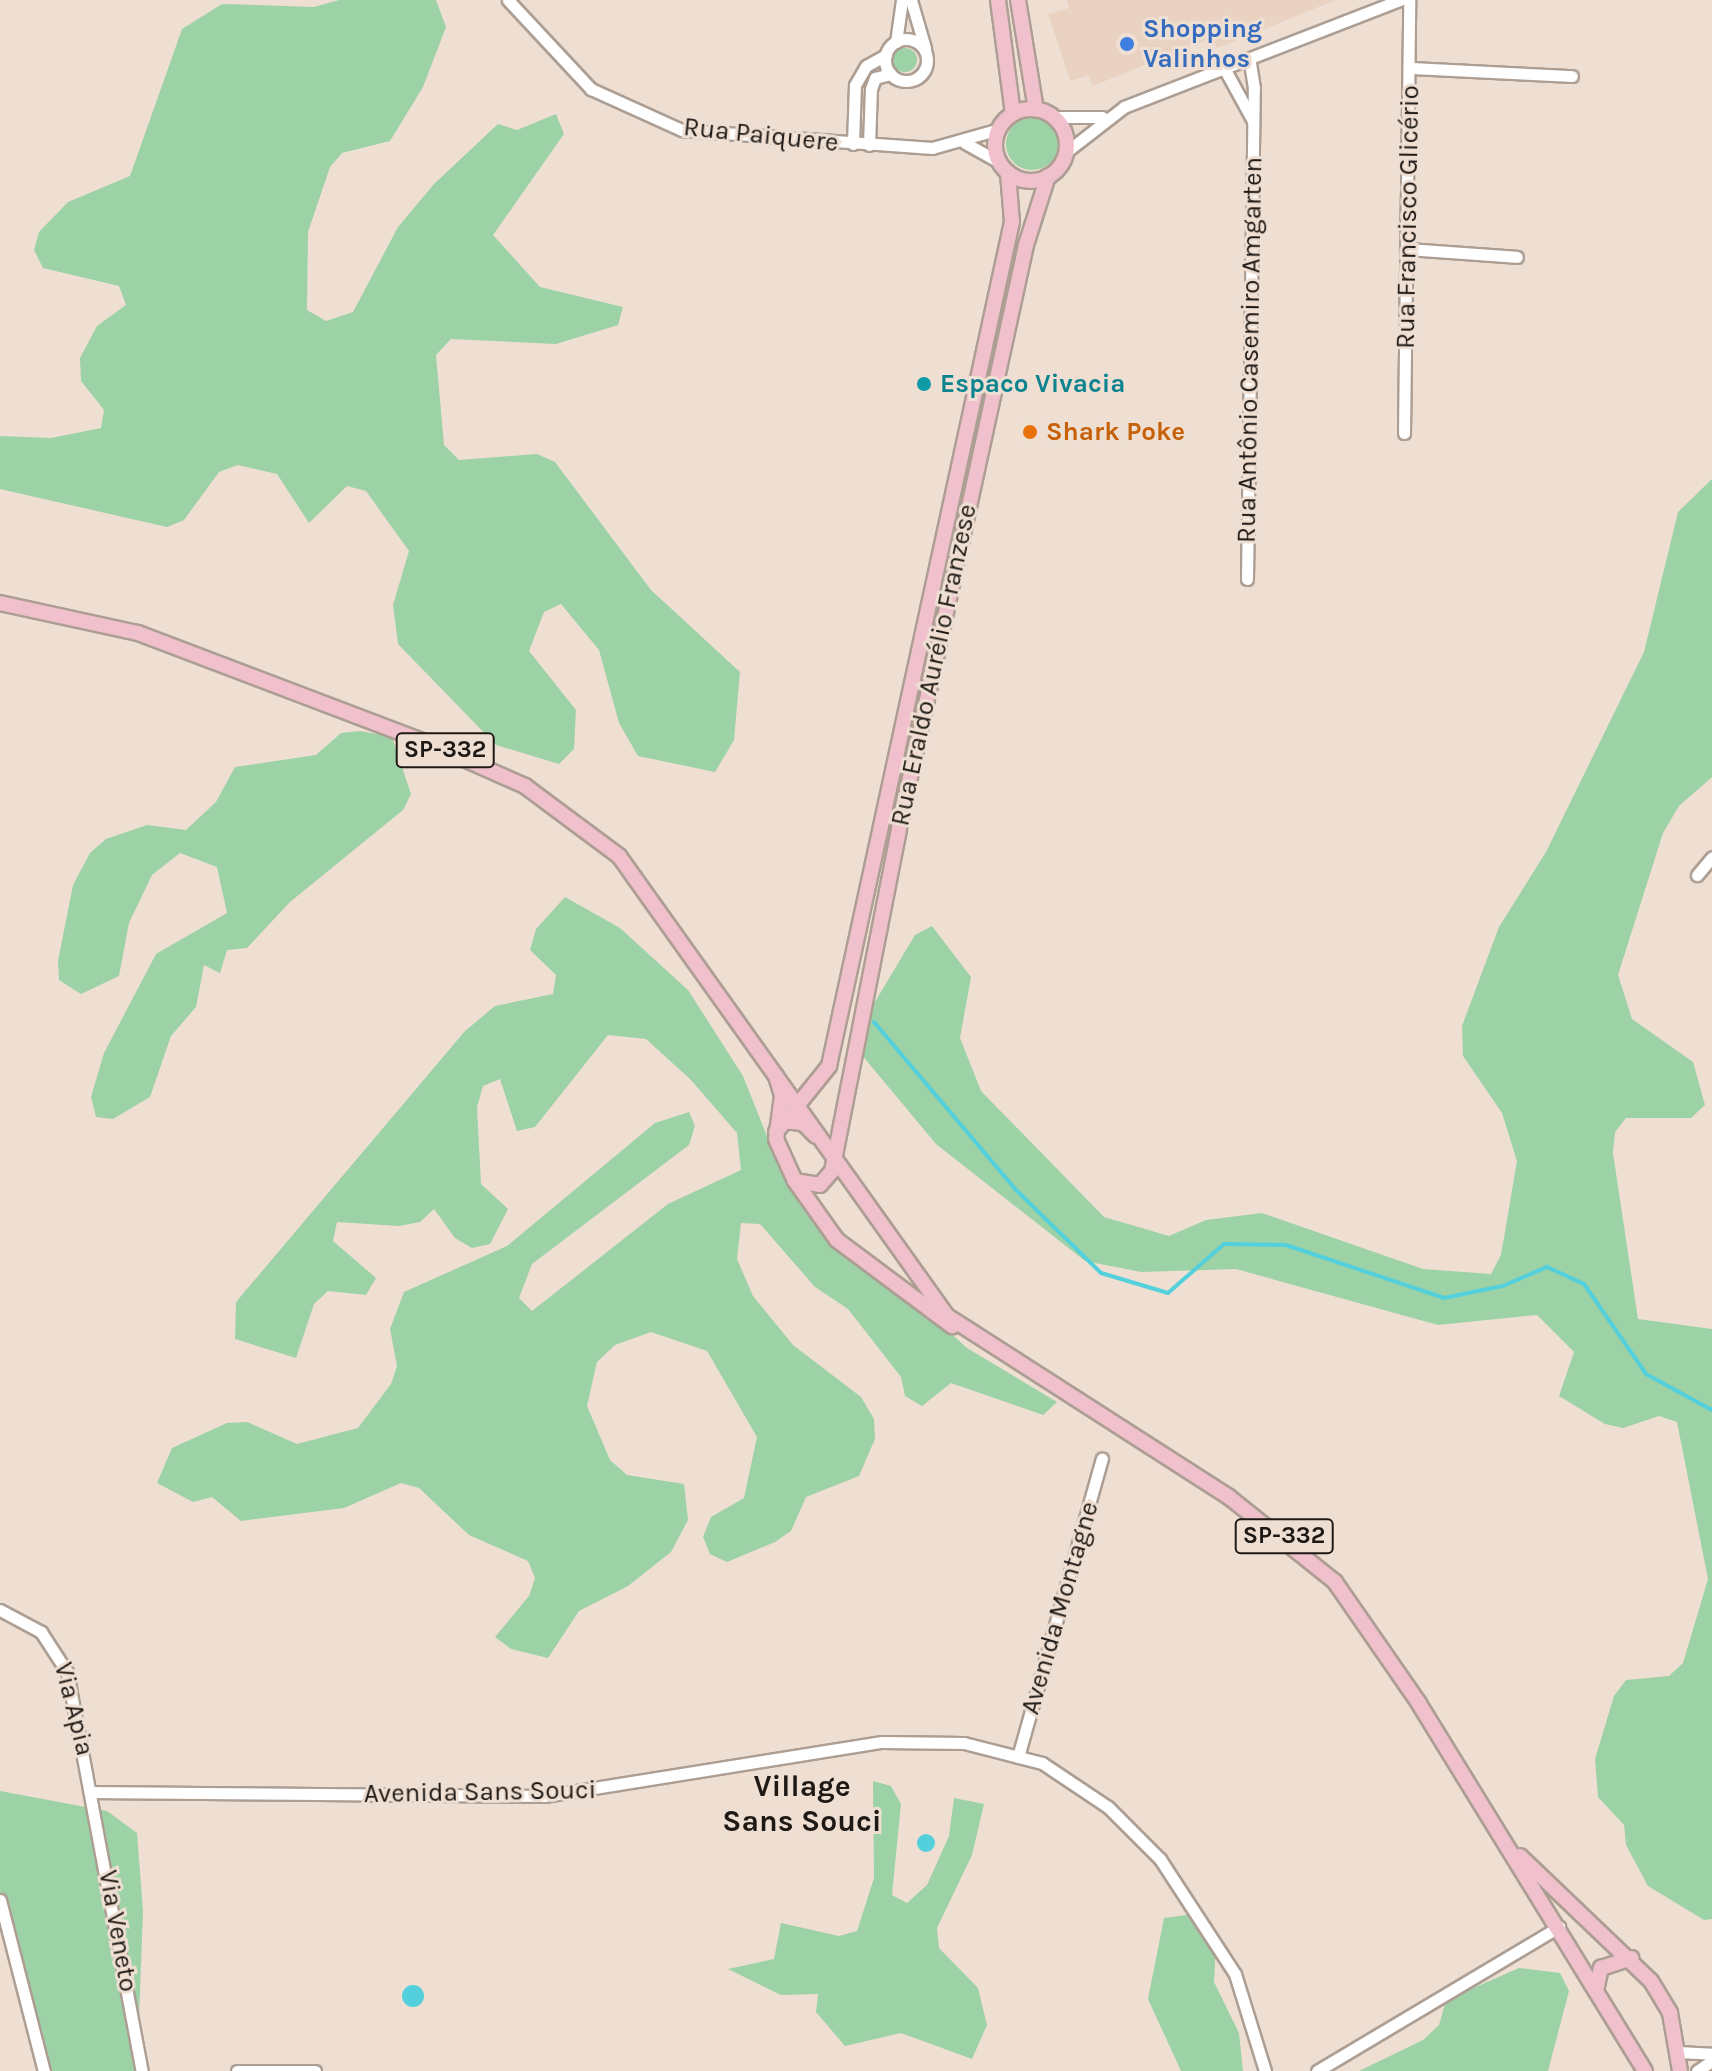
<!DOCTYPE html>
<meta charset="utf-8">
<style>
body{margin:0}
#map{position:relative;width:1712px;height:2071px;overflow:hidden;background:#efdfd3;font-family:Karla,sans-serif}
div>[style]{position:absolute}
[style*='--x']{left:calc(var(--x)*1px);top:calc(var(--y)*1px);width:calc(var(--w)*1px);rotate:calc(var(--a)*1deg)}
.built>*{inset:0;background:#e9d2c1}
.green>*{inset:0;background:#9cd2a5}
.round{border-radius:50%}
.water>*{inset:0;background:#53d0dc}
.stream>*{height:4px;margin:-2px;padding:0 2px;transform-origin:2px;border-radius:2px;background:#53d0dc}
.roads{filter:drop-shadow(2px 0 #ad9e93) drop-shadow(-2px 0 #ad9e93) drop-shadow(0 2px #ad9e93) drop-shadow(0 -2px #ad9e93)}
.minor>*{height:11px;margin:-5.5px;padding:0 5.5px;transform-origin:5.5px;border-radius:5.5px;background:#fff}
.minor>.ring{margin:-5.5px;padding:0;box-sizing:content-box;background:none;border:11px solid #fff;border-radius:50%}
.major>*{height:14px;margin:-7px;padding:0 7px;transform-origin:7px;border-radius:7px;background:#f0c1cc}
.major>.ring{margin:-7px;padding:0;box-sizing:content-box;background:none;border:14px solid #f0c1cc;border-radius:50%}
.dots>*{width:22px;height:22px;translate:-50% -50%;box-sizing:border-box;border:4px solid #efdfd3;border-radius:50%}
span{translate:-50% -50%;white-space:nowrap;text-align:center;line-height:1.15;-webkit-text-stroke:6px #efdfd3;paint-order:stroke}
.shield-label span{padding:2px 6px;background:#efdfd3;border:2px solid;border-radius:6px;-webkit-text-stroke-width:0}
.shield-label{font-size:24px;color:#1f1915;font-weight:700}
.shop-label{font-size:26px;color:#366cbe;font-weight:700}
.left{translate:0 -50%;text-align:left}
.street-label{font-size:26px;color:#1f1915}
.culture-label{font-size:26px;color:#0d838f;font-weight:700}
.food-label{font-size:26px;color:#c56008;font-weight:700}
.quarter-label{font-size:30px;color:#1f1915;font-weight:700}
</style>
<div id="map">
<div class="built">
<i style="clip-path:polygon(1067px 0,1336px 0,1218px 48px,1209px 39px,1093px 86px,1088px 76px,1070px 81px,1048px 14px,1069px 8px)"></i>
</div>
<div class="green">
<i style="clip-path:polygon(339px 0,436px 0,446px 27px,423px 87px,390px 141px,342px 153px,330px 167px,308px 232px,307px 310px,326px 321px,353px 312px,398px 227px,434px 184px,498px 124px,517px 130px,556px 114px,564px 134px,493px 235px,540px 287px,623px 307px,618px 325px,556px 344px,451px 339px,436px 355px,444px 445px,459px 460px,537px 454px,555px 462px,651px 590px,740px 672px,734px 740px,715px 772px,638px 756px,619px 723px,599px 650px,561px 604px,544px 612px,529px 651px,576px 710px,574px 749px,559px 764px,496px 745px,398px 644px,393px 605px,409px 551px,366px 491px,347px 486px,309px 523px,277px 474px,238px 465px,219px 472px,184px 520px,167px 527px,0 489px,0 436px,51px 438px,101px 428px,104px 410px,81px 381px,80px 358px,97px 326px,126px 305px,119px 286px,43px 268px,34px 250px,39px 232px,68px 202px,130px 176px,182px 29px,222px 4px,314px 7px)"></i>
<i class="round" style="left:893px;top:48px;width:24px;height:24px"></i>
<i class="round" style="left:1006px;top:118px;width:52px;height:52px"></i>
<i style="clip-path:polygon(1712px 479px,1712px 777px,1679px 806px,1663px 833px,1618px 975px,1632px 1019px,1693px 1062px,1705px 1105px,1691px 1118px,1626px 1118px,1615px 1132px,1613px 1153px,1638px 1319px,1712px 1329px,1712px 1919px,1704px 1920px,1648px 1886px,1626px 1845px,1624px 1825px,1598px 1797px,1595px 1759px,1614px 1696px,1626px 1680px,1669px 1676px,1683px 1663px,1708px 1579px,1677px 1422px,1659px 1416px,1623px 1428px,1605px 1424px,1559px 1396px,1574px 1352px,1537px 1315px,1438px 1325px,1236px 1269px,1141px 1272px,1085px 1261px,936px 1144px,851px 1042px,915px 935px,932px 926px,971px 977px,960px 1038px,981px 1091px,1104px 1217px,1169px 1236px,1206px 1220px,1262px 1213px,1423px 1269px,1491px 1274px,1501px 1255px,1517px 1161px,1502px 1113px,1463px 1056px,1462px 1026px,1499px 927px,1546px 852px,1644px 652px,1678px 512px)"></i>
<i style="clip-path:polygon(360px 731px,392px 737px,411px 794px,403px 810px,290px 902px,247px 948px,227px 950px,220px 973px,204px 965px,196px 1007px,171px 1036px,150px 1097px,113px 1119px,96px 1117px,91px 1097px,104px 1053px,156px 954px,227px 913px,217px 867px,180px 853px,152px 875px,129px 923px,119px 976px,81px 994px,59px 980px,58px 961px,73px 885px,90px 853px,106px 839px,147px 825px,186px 830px,216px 802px,235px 767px,316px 755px,341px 733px)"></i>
<i style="clip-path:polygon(565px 897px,620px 928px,688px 990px,743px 1076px,774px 1154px,814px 1208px,967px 1348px,1057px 1402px,1043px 1415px,951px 1383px,922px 1406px,905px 1396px,901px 1377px,848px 1309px,815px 1287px,760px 1224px,741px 1223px,737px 1259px,753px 1296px,793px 1345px,861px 1397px,874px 1419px,875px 1439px,859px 1476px,806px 1497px,791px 1531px,775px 1542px,727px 1562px,710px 1554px,703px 1537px,711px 1517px,744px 1498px,757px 1437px,707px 1351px,651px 1332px,615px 1345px,597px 1362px,587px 1406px,610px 1460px,627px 1475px,684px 1484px,688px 1520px,671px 1552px,628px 1586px,579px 1611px,548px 1658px,511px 1649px,495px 1637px,529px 1596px,535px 1578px,528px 1561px,469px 1535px,419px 1488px,401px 1483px,344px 1508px,241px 1521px,212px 1497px,193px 1502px,157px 1483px,172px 1448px,227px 1423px,247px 1422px,297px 1444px,358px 1428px,391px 1384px,397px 1366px,390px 1329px,404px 1292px,507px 1246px,655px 1123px,689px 1112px,695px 1126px,689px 1145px,532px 1264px,519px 1298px,532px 1311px,668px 1204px,741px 1170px,737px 1133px,690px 1079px,646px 1039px,608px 1035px,535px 1127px,517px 1131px,500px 1079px,483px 1086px,477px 1107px,481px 1184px,508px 1209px,490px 1244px,472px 1248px,455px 1238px,434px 1209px,420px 1222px,399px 1226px,337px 1222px,333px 1241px,376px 1278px,366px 1295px,328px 1291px,314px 1304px,296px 1358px,235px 1339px,236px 1302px,465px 1031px,495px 1006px,553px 994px,556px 975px,530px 950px,536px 929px)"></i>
<i style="clip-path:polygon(873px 1781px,891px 1786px,901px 1804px,892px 1895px,907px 1903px,927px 1885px,949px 1836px,954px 1798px,984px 1804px,972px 1855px,937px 1928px,939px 1948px,978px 1988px,987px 2025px,972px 2059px,901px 2033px,845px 2046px,816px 2012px,818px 1994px,781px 1995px,728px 1969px,774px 1959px,781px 1923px,839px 1936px,857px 1931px,874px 1878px)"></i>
<i style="clip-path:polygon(0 1791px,107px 1811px,137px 1833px,143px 1911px,137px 2071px,42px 2071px,0 1895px)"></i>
<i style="clip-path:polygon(1193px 1914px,1216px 1943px,1214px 1982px,1239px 2033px,1243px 2071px,1181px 2071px,1148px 1999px,1164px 1918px)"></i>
<i style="clip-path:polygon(1519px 1968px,1560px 1973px,1569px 1991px,1548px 2071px,1359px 2071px,1423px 2040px,1439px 2025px,1446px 2000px)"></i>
</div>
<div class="water">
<i class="round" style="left:917px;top:1834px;width:18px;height:18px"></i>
<i class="round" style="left:402px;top:1985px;width:22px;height:22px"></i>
</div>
<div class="stream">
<i style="--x:874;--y:1022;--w:221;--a:49.8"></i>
<i style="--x:1017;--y:1191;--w:117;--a:44.3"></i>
<i style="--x:1101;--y:1273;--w:70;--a:16.6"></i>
<i style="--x:1168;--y:1293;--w:74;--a:-41.2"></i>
<i style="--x:1224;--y:1244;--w:62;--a:0.9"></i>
<i style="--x:1286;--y:1245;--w:167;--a:18.5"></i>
<i style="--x:1444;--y:1298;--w:60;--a:-11.5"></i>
<i style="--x:1503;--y:1286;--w:48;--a:-23.4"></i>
<i style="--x:1547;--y:1267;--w:41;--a:24.7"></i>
<i style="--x:1584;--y:1284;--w:109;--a:55.4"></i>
<i style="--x:1646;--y:1374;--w:75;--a:28.6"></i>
</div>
<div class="roads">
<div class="minor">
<i style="--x:508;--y:0;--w:122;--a:47"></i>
<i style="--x:591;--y:89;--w:100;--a:24.3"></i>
<i style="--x:682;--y:130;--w:251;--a:4.1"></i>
<i style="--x:932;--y:148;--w:70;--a:-15.8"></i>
<i style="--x:911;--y:0;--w:50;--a:73.7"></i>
<i class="ring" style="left:885px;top:39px;width:31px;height:31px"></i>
<i style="--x:896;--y:42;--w:42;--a:-81.9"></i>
<i style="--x:1224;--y:68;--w:60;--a:61.3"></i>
<i style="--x:1412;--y:68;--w:160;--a:2.9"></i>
<i style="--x:1053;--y:117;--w:49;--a:0"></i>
<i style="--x:965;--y:143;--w:39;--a:29"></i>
<i style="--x:853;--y:144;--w:59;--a:-88.1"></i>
<i style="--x:855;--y:85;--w:22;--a:-60"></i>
<i style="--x:866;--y:66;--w:23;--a:-29"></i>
<i style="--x:869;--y:145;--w:56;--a:-88"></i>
<i style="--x:871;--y:89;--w:12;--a:-70"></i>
<i style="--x:875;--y:78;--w:16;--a:-15"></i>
<i style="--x:1066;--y:152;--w:73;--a:-37.8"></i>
<i style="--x:1124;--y:107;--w:296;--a:-21.2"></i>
<i style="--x:1406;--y:249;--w:111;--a:4.1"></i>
<i style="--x:1404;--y:433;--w:433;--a:-89.3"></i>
<i style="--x:1247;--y:579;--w:491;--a:-89.2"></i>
<i style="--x:1254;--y:88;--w:30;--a:-99"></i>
<i style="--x:1697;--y:875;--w:23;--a:-50"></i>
<i style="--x:0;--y:1610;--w:47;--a:28.2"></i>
<i style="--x:41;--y:1632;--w:48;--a:57"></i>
<i style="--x:67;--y:1672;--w:406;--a:79.4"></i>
<i style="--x:1018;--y:1757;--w:310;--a:-74.3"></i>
<i style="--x:93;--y:1792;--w:451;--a:0.5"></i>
<i style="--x:544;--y:1796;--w:342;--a:-9.1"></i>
<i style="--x:882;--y:1742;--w:82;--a:0.7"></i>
<i style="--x:964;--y:1743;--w:81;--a:14.4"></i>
<i style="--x:1042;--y:1763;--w:79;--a:33.7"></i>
<i style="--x:1108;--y:1807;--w:74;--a:45"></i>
<i style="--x:1160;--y:1859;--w:137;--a:56.9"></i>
<i style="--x:1235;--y:1974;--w:102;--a:72.8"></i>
<i style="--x:0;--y:1900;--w:177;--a:75.6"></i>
<i style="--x:1678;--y:2052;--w:34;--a:3"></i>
<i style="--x:237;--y:2071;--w:78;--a:0"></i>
<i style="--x:1317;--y:2071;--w:282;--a:-30.8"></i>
<i style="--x:1697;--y:2071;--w:18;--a:-34"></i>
</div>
<div class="major">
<i style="--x:998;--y:0;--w:115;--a:82.5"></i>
<i style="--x:1018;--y:0;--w:111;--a:80.7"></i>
<i class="ring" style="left:995px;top:109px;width:58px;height:58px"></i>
<i style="--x:0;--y:603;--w:141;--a:12.3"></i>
<i style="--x:138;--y:633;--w:312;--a:20.8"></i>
<i style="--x:430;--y:744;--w:104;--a:23.9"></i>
<i style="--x:525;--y:786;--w:117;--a:36.7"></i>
<i style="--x:619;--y:856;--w:565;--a:54.51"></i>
<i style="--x:947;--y:1316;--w:335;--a:32.7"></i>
<i style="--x:1229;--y:1497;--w:136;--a:38.7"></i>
<i style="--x:1335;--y:1582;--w:146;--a:55.3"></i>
<i style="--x:1418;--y:1702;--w:433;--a:58.4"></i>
<i style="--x:776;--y:1076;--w:21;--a:73"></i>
<i style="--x:782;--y:1096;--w:43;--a:97.9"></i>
<i style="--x:776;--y:1139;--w:46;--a:65.7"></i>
<i style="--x:795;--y:1181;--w:72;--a:54.6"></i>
<i style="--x:837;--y:1240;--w:144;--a:36.8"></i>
<i style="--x:781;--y:1121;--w:22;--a:5"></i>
<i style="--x:803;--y:1123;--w:18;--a:45"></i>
<i style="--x:776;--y:1132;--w:85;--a:-51.2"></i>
<i style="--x:829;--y:1066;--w:864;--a:-77.77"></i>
<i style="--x:1012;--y:222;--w:49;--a:-94.7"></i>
<i style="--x:795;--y:1181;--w:25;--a:9"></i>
<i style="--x:820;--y:1185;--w:18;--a:-49"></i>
<i style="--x:832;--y:1171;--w:349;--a:-78.9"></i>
<i style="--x:899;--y:828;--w:597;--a:-77.71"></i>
<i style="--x:1026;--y:245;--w:72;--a:-72.3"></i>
<i style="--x:1520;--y:1856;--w:181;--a:43.7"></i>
<i style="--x:1651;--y:1981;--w:37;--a:59"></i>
<i style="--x:1670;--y:2013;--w:59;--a:80.2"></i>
<i style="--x:1596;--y:1991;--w:24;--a:-78"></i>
<i style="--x:1601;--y:1968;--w:32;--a:-18"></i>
</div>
</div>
<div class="dots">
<i style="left:1127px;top:44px;background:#3f7fe0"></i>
<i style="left:924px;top:384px;background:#0f9aa8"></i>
<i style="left:1030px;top:432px;background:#e8710a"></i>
</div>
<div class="shield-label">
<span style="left:445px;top:750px">SP-332</span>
<span style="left:1284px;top:1536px">SP-332</span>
</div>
<div class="shop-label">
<span class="left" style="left:1143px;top:44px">Shopping<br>Valinhos</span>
</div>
<div class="street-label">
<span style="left:761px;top:135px;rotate:6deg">Rua Paiquere</span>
<span style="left:1408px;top:217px;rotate:-89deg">Rua Francisco Glicério</span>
<span style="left:1250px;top:350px;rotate:-89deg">Rua Antônio Casemiro Amgarten</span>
<span style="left:934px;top:665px;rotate:-78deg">Rua Eraldo Aurélio Franzese</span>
<span style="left:1060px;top:1608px;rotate:-74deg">Avenida Montagne</span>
<span style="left:74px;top:1709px;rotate:76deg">Via Apia</span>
<span style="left:480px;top:1792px;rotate:-1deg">Avenida Sans Souci</span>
<span style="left:118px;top:1931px;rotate:80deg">Via Veneto</span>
</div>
<div class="culture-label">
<span class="left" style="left:940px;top:384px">Espaco Vivacia</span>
</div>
<div class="food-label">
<span class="left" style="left:1046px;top:432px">Shark Poke</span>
</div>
<div class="quarter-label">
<span style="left:802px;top:1803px">Village<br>Sans Souci</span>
</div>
</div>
